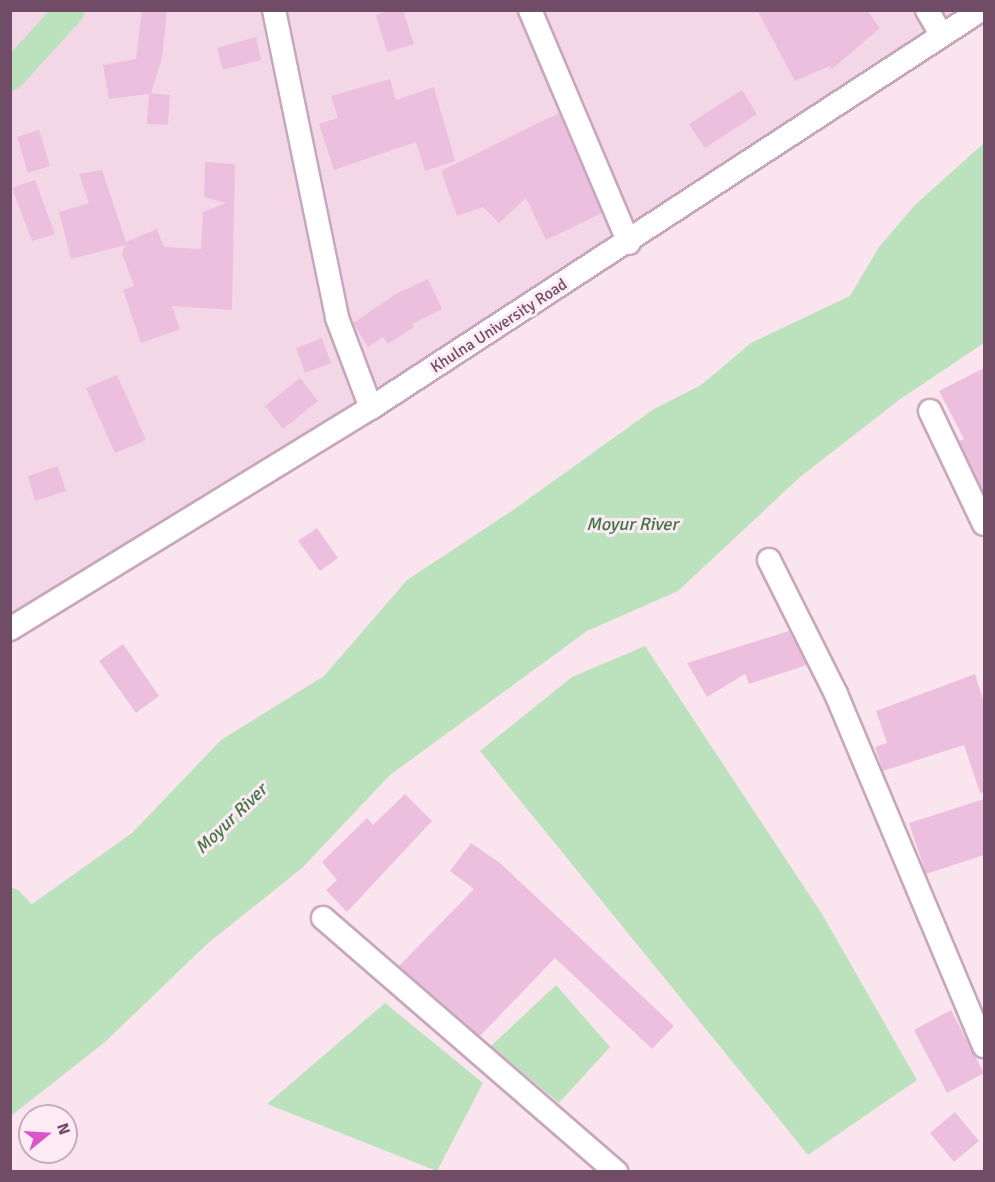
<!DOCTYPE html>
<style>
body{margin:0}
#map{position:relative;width:995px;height:1182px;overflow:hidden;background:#fae5ef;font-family:Signika,sans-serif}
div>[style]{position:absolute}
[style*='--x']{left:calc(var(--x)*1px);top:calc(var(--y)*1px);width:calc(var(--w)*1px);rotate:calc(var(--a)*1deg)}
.residential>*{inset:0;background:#f3d7e6}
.water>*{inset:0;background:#bbe2bd}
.canal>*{height:30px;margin:-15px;padding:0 15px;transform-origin:15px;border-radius:15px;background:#bbe2bd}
.building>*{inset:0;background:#edbfdf}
.roads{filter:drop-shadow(2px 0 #c6a7bb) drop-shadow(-2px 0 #c6a7bb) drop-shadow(0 2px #c6a7bb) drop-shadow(0 -2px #c6a7bb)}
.street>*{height:22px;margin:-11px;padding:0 11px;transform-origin:11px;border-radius:11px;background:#fff}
span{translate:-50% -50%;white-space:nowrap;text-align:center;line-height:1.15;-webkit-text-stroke:6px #fdebf4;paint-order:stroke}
.street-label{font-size:16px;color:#714c67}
.water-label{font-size:18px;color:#427545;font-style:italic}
.frame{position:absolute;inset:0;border:12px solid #714c67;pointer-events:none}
.north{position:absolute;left:18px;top:1104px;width:60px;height:60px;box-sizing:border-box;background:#fdebf4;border:2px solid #c5abbc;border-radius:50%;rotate:72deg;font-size:16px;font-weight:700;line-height:24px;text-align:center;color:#714c67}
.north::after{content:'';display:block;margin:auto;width:21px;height:27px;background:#da54ca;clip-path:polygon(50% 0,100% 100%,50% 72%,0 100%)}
</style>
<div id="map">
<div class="residential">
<i style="clip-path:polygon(11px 11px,984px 11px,11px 626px)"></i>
</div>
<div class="water">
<i style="clip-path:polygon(984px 143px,984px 343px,899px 400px,800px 477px,678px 591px,587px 631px,390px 775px,302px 868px,207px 944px,105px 1042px,11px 1116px,11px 919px,132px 833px,221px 740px,324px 676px,407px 580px,513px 510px,654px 409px,701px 385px,751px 343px,850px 296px,879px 247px,915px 205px)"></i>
<i style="clip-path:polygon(645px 646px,822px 914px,917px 1080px,808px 1155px,480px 751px,572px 677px)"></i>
<i style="clip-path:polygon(556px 985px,610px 1047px,559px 1103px,491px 1046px)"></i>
<i style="clip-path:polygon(385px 1003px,483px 1083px,437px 1171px,267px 1104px)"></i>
</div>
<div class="canal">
<i style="--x:10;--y:76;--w:89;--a:-47.7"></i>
<i style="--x:10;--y:903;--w:54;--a:46.5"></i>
</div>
<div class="building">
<i style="clip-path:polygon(142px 10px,167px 10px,162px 58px,151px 93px,170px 95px,168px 125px,147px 124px,149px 94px,109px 99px,103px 65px,136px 59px)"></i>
<i style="clip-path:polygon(390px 10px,403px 10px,414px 44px,387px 52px,376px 15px)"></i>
<i style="clip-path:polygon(757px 10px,867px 10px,880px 28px,832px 69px,830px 66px,795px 81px)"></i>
<i style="clip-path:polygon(256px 37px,261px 60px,223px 70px,217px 48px)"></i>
<i style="clip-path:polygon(390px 79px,396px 100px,434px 87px,455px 161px,425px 171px,416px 142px,334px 170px,319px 124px,338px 118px,331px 96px)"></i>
<i style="clip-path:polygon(742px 90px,757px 114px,705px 148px,689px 124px)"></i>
<i style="clip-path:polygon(559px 113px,602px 213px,546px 240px,526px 198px,499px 223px,483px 207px,457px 216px,441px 171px)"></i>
<i style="clip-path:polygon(39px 130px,50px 166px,28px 173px,17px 137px)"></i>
<i style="clip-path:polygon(205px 162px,235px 164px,232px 310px,172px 306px,180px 329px,141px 343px,123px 290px,134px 286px,122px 254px,125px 245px,71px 259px,59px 212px,89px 203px,79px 174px,102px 170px,126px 242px,157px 229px,164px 247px,201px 249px,203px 212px,226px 203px,204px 197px)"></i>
<i style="clip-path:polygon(35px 180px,55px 234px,32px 241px,12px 188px)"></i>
<i style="clip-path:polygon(428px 279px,442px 309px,412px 324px,414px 327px,388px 344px,383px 337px,368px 347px,353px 323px,396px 294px)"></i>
<i style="clip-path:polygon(322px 338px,331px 363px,305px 373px,296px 348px)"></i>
<i style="clip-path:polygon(984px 368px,984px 494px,959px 441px,964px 439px,939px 391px)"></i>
<i style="clip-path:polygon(117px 375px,146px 440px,115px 453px,86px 388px)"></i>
<i style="clip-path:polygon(300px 378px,318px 401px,283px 429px,265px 406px)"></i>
<i style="clip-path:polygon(58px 466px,66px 491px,35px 501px,28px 476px)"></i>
<i style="clip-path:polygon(317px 528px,338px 558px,320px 571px,298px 541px)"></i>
<i style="clip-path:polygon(789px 631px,807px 665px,749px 684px,745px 674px,707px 697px,687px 663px)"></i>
<i style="clip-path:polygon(123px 644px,159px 696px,136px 713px,99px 661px)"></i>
<i style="clip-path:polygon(975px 674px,984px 703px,984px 792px,980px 793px,964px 745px,883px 771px,875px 747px,887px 743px,876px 711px)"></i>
<i style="clip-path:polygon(405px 794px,432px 821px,347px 912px,326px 890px,337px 880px,322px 862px,367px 818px,373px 825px)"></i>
<i style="clip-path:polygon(984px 799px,984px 855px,926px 874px,909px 823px)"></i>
<i style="clip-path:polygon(471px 843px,500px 863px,674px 1026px,652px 1049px,555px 958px,480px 1036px,399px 966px,474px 889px,450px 871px)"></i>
<i style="clip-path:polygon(951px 1010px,984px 1073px,947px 1093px,914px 1030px)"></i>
<i style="clip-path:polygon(955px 1112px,979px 1141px,954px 1162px,930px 1133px)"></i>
</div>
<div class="roads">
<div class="street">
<i style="--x:274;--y:10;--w:314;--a:78.4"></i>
<i style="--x:337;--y:318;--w:96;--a:69.3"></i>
<i style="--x:530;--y:10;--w:253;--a:67"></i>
<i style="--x:927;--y:10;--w:28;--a:60"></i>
<i style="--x:930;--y:411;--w:125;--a:64.5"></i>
<i style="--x:769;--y:560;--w:150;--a:63.4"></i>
<i style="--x:836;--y:694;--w:382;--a:67.2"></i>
<i style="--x:10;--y:629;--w:423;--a:-31.5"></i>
<i style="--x:371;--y:408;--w:728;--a:-33.12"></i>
<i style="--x:323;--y:918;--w:388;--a:40.9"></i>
</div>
</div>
<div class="street-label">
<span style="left:499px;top:326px;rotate:-33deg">Khulna University Road</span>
</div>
<div class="water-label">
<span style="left:632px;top:524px">Moyur River</span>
<span style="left:231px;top:819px;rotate:-44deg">Moyur River</span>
</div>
<div class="frame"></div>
<div class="north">N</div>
</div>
